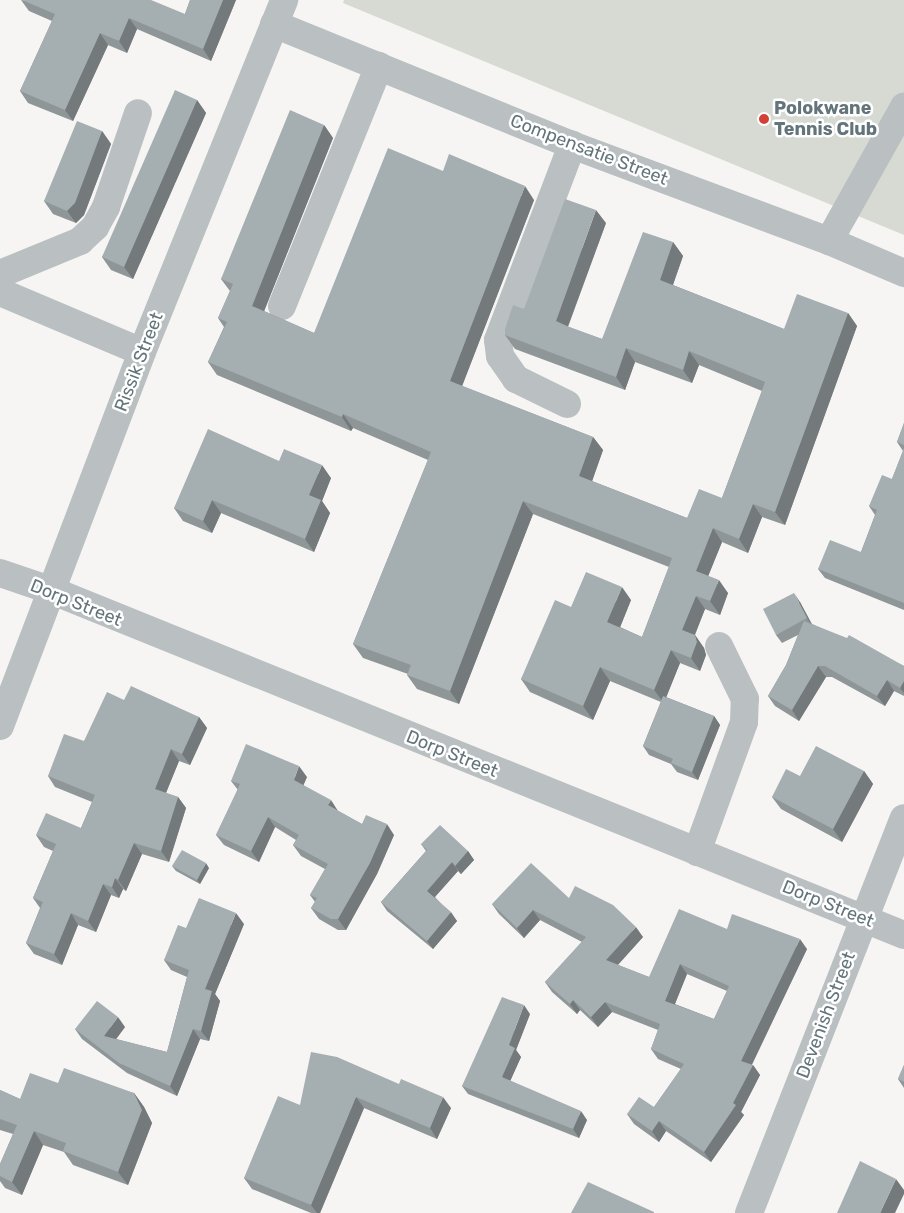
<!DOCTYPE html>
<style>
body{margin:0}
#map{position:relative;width:904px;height:1213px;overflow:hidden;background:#f6f5f3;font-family:Rubik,sans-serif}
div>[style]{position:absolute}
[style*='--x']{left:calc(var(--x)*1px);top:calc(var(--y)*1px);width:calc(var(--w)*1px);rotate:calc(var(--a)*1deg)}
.green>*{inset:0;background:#d6dad2}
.minor>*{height:28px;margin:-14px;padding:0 14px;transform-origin:14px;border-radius:14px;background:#bac0c2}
.wall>*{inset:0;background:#8e9698}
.shaded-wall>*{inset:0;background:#747a7c}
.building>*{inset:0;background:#a5aeb1}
.dots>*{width:14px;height:14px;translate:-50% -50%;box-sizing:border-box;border:2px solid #fff;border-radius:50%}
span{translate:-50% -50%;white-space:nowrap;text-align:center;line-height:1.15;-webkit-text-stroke:5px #fff;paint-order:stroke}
.poi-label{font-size:18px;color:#63757b;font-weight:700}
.left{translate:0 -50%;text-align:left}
.street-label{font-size:18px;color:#63757b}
</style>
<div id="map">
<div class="green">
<i style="clip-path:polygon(344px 0,904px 0,904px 235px,343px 3px)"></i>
</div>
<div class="minor">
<i style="--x:274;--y:24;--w:322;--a:22.1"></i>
<i style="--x:572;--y:145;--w:274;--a:20.5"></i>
<i style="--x:829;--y:241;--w:82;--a:23.1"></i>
<i style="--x:829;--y:241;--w:154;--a:-60.8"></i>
<i style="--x:0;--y:274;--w:87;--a:-22.4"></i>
<i style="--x:80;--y:241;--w:21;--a:-43"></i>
<i style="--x:95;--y:227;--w:23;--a:-61"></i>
<i style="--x:106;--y:207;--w:99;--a:-71.2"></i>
<i style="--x:0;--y:292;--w:154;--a:22.9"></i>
<i style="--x:282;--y:306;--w:259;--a:-68"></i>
<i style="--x:567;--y:404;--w:57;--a:-153.9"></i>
<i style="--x:516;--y:379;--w:28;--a:-125"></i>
<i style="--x:500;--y:356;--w:16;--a:-97"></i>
<i style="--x:498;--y:340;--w:209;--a:-69.2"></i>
<i style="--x:0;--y:573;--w:56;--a:18.8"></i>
<i style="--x:53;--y:591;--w:918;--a:22.01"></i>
<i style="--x:0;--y:726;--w:400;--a:-69.2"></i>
<i style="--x:142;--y:352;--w:380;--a:-68"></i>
<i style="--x:697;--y:852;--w:138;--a:-70.1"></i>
<i style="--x:744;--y:722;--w:23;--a:-88"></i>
<i style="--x:745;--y:699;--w:59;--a:-116.1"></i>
<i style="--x:749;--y:1213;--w:424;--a:-68.6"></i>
</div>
<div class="wall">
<i style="clip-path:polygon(21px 0,185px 14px,190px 0,236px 0,211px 61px,137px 29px,127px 53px,108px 45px,73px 121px,28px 103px,20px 91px,52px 21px,29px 11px)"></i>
<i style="clip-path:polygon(197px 100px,206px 113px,133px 279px,111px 270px,102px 257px)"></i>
<i style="clip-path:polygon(324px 125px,333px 138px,264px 311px,314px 333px,443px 171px,534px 200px,462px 386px,593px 437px,603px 450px,592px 481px,687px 518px,722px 498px,762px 391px,699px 365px,692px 383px,635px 362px,625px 390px,515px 349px,505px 335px,524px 309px,606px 223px,568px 327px,602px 339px,673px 242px,683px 256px,673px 285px,784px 329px,848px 313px,857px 326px,785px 525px,762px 517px,748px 553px,722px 542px,708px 576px,728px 593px,720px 615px,705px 609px,695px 635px,704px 648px,706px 655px,700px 671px,680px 663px,666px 697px,714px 716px,720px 725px,698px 780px,677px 772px,671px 764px,649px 755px,643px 746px,661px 702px,610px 681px,593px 720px,530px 692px,521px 679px,571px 607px,631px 600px,620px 627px,642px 637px,669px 567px,533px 514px,459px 704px,417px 689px,407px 675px,408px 674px,363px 658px,353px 644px,428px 460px,353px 428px,351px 431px,217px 375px,208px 362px,224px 327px,218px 318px,230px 291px,221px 279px)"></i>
<i style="clip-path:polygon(102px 131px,111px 144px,84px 215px,76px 223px,53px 214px,44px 201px)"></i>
<i style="clip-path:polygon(904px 423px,904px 610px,825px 578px,818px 569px,861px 552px,875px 515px,869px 506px,892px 479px,903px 451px,897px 442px)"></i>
<i style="clip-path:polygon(279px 461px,331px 478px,322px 501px,330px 513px,314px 552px,221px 513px,212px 533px,183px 521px,174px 508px)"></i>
<i style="clip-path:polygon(800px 602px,812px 624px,904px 666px,904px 696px,894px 691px,885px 706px,832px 677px,826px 677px,799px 721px,775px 706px,768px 696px,786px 665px,798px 635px,782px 643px,776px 635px)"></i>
<i style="clip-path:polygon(124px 700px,199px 717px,207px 728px,190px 765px,179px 761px,166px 793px,178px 797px,186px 808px,169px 862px,142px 854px,126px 891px,123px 889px,119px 898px,111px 895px,96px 932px,78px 925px,62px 965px,34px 954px,26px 943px,40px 908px,33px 898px,53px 851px,44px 847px,36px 835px,81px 828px,92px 802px,55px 787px,48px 776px,84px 741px)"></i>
<i style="clip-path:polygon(864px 771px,873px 784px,842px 842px,781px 809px,772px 797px,800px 776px)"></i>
<i style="clip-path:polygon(307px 777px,303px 785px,338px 811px,362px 824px,394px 835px,377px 874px,346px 930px,338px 930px,319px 919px,311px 908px,315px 902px,310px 895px,325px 869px,301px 856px,293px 845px,296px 840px,275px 827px,259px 862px,224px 845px,216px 835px,238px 790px,231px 781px)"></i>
<i style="clip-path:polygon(421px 844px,468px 851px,474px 860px,461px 874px,458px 871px,435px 897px,457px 921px,433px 949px,387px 911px,381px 902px,426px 851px)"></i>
<i style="clip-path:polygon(172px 866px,209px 868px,200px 884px,176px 871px)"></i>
<i style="clip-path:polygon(evenodd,569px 898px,643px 937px,618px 965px,649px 977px,727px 929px,807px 949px,751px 1065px,753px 1065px,760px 1075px,741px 1112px,744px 1115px,711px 1162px,666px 1131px,659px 1142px,634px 1124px,627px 1114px,654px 1107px,681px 1069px,658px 1059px,651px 1049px,658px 1030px,612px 1012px,598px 1027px,580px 1010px,577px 1014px,552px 992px,545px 982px,582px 942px,540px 920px,524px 938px,499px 914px,492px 904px,569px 898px,687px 974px,727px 991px,714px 1019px,675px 1004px,687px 974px)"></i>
<i style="clip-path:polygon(244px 924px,215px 994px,220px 1001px,209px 1041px,200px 1039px,177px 1096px,127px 1073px,82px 1039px,75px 1029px,125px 1027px,116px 1039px,167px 1052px,187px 977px,171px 970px,164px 960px,186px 928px)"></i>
<i style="clip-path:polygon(530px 1014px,516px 1050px,521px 1057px,510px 1081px,587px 1120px,579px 1138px,468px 1094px,462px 1086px)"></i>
<i style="clip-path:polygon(904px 1065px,904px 1088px,898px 1079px)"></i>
<i style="clip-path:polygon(58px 1083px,134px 1093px,144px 1107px,152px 1123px,128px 1185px,73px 1165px,64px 1152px,43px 1145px,22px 1195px,5px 1188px,0 1181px,0 1164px,13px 1134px,0 1130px,0 1090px,20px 1099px)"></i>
<i style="clip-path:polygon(399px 1084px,451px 1108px,437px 1139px,364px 1108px,320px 1213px,311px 1213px,252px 1189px,244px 1178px,300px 1105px)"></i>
</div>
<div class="shaded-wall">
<i style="clip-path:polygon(223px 0,236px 0,211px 61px,203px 49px)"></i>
<i style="clip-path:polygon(129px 18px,137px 29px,127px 53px,119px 41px)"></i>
<i style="clip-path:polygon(100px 33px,108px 45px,73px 121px,65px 110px)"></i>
<i style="clip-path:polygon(197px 100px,206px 113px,133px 279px,124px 267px)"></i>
<i style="clip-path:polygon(324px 125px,333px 138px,261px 319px,252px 306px)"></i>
<i style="clip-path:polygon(102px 131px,111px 144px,84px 215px,76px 223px,67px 211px)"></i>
<i style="clip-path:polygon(525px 186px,534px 200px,459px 394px,450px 381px)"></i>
<i style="clip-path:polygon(596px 210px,606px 223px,565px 334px,556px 321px)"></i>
<i style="clip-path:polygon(673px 242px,683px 256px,670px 293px,660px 280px)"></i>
<i style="clip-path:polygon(848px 313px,857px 326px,785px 525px,775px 512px)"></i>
<i style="clip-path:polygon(626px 348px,635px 362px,625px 390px,616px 377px)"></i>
<i style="clip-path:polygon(689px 351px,699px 365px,692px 383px,683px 370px)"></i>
<i style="clip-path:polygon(343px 414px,353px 428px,351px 431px,342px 417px)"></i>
<i style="clip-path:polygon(593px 437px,603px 450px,589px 490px,579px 476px)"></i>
<i style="clip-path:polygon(322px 465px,331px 478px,322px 501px,330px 513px,314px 552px,305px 539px,309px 495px)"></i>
<i style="clip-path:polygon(212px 500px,221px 513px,212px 533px,203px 521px)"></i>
<i style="clip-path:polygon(523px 501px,533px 514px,459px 704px,450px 691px)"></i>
<i style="clip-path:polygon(753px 504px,762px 517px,748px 553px,739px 539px)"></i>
<i style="clip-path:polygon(713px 528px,722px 542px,705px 584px,696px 571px)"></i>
<i style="clip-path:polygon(719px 580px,728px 593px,720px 615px,710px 601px)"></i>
<i style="clip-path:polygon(622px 587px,631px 600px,617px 635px,607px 622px)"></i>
<i style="clip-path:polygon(794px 593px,800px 602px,813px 627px,807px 618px)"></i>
<i style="clip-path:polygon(696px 596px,705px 609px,691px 644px,682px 630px)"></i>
<i style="clip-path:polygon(695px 635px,704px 648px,706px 655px,700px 671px,691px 658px)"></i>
<i style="clip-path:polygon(671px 650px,680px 663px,664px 703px,654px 690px)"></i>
<i style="clip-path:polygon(818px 666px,826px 677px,799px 721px,792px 710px)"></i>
<i style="clip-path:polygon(600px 667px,610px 681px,593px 720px,583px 706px)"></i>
<i style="clip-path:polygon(887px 680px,894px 691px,885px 706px,877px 696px)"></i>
<i style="clip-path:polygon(904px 681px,904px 693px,900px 688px)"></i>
<i style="clip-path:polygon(714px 716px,720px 725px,698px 780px,692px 772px)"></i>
<i style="clip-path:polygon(199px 717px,207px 728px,190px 765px,182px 754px)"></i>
<i style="clip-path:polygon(171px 749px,179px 761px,163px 800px,155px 789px)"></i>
<i style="clip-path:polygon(299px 766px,307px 777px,301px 791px,294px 780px)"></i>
<i style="clip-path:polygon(864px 771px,873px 784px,842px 842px,833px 829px)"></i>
<i style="clip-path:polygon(178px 797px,186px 808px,169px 862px,161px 851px)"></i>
<i style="clip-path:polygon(331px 800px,338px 811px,328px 805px)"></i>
<i style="clip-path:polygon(268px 817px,275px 827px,259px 862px,251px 851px)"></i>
<i style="clip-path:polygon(387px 824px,394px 835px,377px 874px,346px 930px,338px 919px)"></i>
<i style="clip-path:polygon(134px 843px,142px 854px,126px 891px,118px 880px)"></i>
<i style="clip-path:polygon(468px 851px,474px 860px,461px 874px,455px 866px)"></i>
<i style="clip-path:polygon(452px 862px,458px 871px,433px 899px,427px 891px)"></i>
<i style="clip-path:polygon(206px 863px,209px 868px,200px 884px,197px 880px)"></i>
<i style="clip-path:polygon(115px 878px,123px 889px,119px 898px,112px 887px)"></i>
<i style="clip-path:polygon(103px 884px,111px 895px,96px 932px,88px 921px)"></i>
<i style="clip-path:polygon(533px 910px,540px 920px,524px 938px,517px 928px)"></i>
<i style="clip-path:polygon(451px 912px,457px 921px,433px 949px,427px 941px)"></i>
<i style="clip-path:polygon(71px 913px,78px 925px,62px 965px,54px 954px)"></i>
<i style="clip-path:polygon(236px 913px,244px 924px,215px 994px,220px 1001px,209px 1041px,201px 1031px,205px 989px)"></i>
<i style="clip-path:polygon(636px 927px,643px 937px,613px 970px,606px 960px)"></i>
<i style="clip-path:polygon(800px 939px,807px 949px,749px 1071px,741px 1061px)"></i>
<i style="clip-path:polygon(680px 964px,687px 974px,672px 1011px,665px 1001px)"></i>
<i style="clip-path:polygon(573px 1000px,580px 1010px,577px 1014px,570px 1004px)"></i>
<i style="clip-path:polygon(605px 1002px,612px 1012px,598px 1027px,591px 1017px)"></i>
<i style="clip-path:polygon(524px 1005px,530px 1014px,516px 1050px,521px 1057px,508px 1086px,502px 1077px,509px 1045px)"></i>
<i style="clip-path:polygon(118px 1017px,125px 1027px,111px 1046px,104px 1036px)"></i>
<i style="clip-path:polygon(193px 1029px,200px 1039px,177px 1096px,170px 1086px)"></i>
<i style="clip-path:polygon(753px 1065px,760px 1075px,741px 1112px,744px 1115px,711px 1162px,704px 1152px,733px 1103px)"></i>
<i style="clip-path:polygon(134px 1093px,144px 1107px,152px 1123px,128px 1185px,118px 1172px)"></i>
<i style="clip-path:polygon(356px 1097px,364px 1108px,320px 1213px,317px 1213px,311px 1205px)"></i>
<i style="clip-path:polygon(443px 1097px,451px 1108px,437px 1139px,430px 1128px)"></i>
<i style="clip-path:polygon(581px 1111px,587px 1120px,579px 1138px,573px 1129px)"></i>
<i style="clip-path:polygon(659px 1121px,666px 1131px,659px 1142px,652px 1131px)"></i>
<i style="clip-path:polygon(34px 1131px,43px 1145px,22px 1195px,12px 1182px)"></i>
<i style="clip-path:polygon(896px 1179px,904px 1190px,904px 1194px,895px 1213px,880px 1213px)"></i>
</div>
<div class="building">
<i style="clip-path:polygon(22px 0,151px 0,185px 14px,190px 0,223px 0,203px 49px,129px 18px,119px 41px,100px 33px,65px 110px,20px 91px,55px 14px)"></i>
<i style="clip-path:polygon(175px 90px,197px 100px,124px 267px,102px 257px)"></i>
<i style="clip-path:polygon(290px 110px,324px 125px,252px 306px,314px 333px,388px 148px,443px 171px,449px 154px,525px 186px,450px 381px,593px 437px,579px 476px,687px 518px,699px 489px,722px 498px,765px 382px,689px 351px,683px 370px,626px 348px,616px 377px,505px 335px,505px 329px,513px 305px,524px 309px,565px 199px,596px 210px,556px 321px,567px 326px,602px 339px,643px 232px,673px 242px,660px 280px,784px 329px,797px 294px,848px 313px,775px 512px,753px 504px,739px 539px,713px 528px,696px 571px,719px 580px,710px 601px,696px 596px,682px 630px,695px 635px,697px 642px,691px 658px,671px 650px,654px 690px,600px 667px,583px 706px,521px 679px,555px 600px,571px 607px,586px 572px,622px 587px,607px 622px,642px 637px,672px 558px,523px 501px,450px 691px,407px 675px,411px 665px,353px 644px,431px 452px,343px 414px,342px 417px,208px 362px,227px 322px,218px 318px,233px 284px,221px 279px)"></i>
<i style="clip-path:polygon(77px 121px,102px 131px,75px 203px,67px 211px,44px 201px)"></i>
<i style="clip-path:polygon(904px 423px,904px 445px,897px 442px)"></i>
<i style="clip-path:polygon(208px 429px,279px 461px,284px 449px,322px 465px,309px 495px,321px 500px,305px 539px,212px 500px,203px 521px,174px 508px)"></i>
<i style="clip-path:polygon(904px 448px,904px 603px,818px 569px,830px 540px,861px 552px,877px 510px,869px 506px,882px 475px,892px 479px)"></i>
<i style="clip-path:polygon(794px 593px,807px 618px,776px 635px,763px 609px)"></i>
<i style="clip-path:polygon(804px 621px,847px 638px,849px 635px,904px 666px,904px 681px,900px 688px,887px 680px,877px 696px,825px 666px,818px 666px,792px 710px,768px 696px,786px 665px)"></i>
<i style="clip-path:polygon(131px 686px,199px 717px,182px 754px,171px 749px,155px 789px,178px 797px,161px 851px,134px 843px,118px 880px,115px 878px,112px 887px,103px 884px,88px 921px,71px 913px,54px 954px,26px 943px,43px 902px,33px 898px,56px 844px,36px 835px,46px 813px,81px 828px,95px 795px,48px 776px,64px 734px,84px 741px,107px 692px,124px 700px)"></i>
<i style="clip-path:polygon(663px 696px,714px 716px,692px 772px,671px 763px,673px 759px,643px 746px)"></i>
<i style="clip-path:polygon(246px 744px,299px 766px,294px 780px,331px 800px,328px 805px,362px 824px,366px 815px,387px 824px,370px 863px,338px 919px,331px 919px,311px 908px,317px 898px,310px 895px,328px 864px,293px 845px,299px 835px,268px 817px,251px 851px,216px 835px,240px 784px,231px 781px)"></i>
<i style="clip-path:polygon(816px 746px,864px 771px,833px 829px,772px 797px,786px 769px,800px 776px)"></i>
<i style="clip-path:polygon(440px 825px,468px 851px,455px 866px,452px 862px,427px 891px,451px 912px,427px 941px,381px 902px,427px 850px,421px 844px)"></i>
<i style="clip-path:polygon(182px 850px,206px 863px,197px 880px,172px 866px)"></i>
<i style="clip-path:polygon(evenodd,531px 863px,569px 898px,575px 886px,613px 905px,636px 927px,606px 960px,649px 977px,679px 909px,727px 929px,732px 914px,800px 939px,741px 1061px,753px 1065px,733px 1103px,736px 1105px,704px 1152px,659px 1121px,652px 1131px,627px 1114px,639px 1097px,654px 1107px,684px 1064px,651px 1049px,660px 1024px,605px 1002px,591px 1017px,573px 1000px,570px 1004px,545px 982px,586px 937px,533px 910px,517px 928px,492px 904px,531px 863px,680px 964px,729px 986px,714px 1019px,665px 1001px,680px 964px)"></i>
<i style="clip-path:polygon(199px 898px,236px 913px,205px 989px,212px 991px,201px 1031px,193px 1029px,170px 1086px,119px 1063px,75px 1029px,97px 1001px,118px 1017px,104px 1036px,167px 1052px,189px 970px,164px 960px,178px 925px,186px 928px)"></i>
<i style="clip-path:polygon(502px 997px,524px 1005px,509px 1045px,515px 1048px,502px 1077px,581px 1111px,573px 1129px,462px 1086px)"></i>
<i style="clip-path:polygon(311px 1052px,337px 1057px,399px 1084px,401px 1079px,443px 1097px,430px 1128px,356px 1097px,311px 1205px,244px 1178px,278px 1096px,300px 1105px)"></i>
<i style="clip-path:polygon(904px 1065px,904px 1082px,898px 1079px)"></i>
<i style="clip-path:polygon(64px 1068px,134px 1093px,142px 1110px,118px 1172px,63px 1151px,66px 1143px,34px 1131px,12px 1182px,0 1176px,0 1164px,17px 1125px,0 1119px,0 1090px,20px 1099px,30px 1073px,58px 1083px)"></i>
<i style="clip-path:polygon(860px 1161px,896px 1179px,880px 1213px,837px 1213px)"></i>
<i style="clip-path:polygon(588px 1182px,654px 1212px,654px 1213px,571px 1213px)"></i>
</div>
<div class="dots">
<i style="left:764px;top:119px;background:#d34035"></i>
</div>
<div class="poi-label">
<span class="left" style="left:774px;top:119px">Polokwane<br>Tennis Club</span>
</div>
<div class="street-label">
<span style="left:589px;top:150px;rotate:21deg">Compensatie Street</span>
<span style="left:139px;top:362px;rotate:-69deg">Rissik Street</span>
<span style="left:76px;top:603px;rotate:22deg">Dorp Street</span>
<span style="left:452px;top:754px;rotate:22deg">Dorp Street</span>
<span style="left:828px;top:904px;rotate:22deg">Dorp Street</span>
<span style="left:826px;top:1015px;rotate:-69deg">Devenish Street</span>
</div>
</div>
